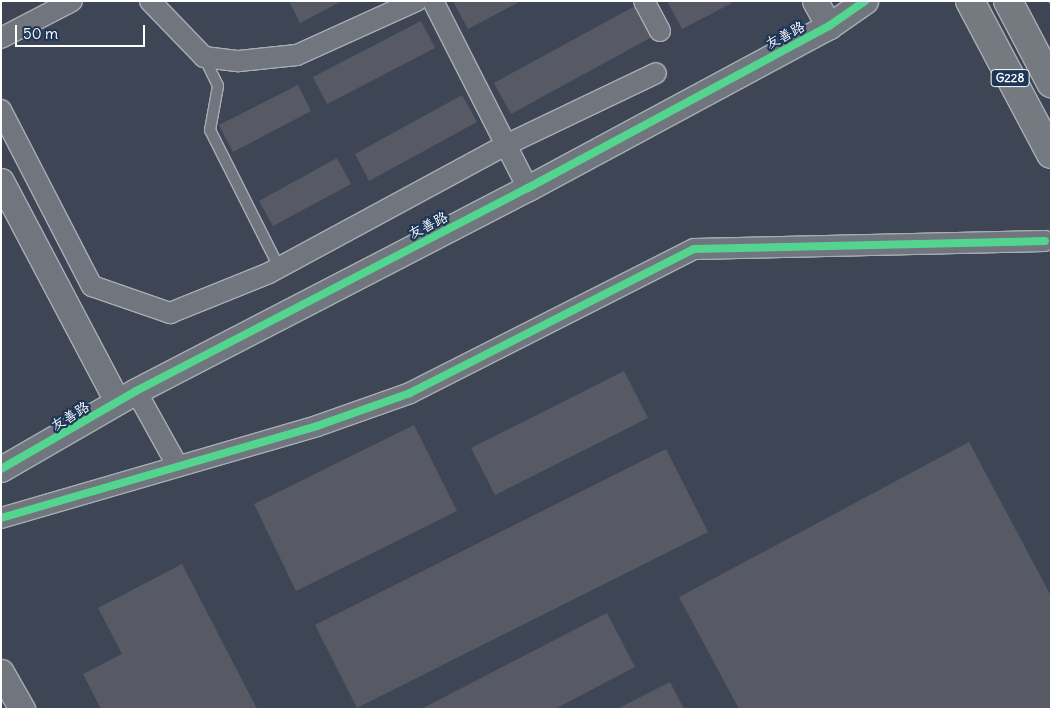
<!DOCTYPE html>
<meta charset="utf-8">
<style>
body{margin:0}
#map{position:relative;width:1052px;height:710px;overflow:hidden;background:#3e4656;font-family:Delius,"LXGW WenKai TC",sans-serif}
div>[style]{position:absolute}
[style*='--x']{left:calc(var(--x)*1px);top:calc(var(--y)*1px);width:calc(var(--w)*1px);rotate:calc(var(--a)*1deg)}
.building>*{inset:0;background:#575a64}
.roads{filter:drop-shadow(1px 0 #a8acb3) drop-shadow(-1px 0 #a8acb3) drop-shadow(0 1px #a8acb3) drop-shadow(0 -1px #a8acb3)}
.service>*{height:10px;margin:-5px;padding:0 5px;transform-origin:5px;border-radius:5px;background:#70757e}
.minor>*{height:20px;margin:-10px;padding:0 10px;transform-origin:10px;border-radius:10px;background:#70757e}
.tertiary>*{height:25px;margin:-12.5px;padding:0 12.5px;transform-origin:12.5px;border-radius:12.5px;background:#70757e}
.trunk>*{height:28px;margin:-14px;padding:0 14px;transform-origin:14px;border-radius:14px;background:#747a7f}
.rail>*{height:4px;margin-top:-2px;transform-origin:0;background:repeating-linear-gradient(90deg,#787e86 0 8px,transparent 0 12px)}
.cycleway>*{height:8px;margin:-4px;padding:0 4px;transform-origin:4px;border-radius:4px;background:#53d58f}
span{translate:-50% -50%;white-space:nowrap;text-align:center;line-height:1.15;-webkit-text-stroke:4.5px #1d3557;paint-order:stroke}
.shield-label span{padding:1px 4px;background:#1d3557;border:1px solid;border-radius:4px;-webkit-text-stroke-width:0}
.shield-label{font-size:12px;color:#fff;font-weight:700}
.street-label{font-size:14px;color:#fff}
.frame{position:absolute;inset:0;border:2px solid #fff;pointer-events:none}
.scale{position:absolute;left:15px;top:25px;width:130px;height:22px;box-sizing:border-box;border:2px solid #fff;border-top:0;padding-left:6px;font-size:15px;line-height:18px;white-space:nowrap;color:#fff;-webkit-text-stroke:4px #1d3557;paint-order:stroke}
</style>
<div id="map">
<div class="building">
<i style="clip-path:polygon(289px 1px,342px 1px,300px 23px)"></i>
<i style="clip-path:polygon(453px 1px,521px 1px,468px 29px)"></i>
<i style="clip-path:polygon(667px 1px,731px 1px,732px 3px,682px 29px)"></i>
<i style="clip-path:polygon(635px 6px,652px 37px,511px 114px,494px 83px)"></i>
<i style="clip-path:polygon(421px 21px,435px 48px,327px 104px,313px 77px)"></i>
<i style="clip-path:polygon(298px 85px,311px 111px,233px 152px,219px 125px)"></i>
<i style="clip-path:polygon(462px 95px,477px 122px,369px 181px,355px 154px)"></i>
<i style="clip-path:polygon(337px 158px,351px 184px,273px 226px,259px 201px)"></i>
<i style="clip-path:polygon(624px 371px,648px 418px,495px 495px,471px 448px)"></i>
<i style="clip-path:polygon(414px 425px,457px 511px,296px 591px,254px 504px)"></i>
<i style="clip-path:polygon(969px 442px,1051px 596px,1051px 709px,739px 709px,679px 597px)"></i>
<i style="clip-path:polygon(666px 449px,708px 532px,357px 708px,315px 625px)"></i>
<i style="clip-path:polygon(182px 564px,257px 709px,101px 709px,83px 674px,122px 654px,98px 608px)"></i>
<i style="clip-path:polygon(607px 613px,635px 667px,555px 709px,421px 709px)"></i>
<i style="clip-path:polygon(670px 682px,684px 709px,617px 709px)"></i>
</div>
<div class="roads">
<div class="service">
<i style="--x:204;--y:57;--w:32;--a:64"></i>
<i style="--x:218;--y:86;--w:45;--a:100.3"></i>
<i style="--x:210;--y:130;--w:153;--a:63.3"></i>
</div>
<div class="minor">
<i style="--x:150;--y:1;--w:78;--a:46"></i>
<i style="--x:204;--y:57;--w:35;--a:7"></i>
<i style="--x:239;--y:61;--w:58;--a:-5.9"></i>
<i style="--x:297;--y:55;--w:131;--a:-24.4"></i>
<i style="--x:433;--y:1;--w:210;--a:63.1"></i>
<i style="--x:644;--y:1;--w:34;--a:62"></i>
<i style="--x:1;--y:38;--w:80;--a:-27.5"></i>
<i style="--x:1;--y:110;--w:198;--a:62.7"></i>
<i style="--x:92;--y:286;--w:83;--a:19.1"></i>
<i style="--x:170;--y:313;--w:107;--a:-22"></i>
<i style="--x:269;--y:273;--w:269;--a:-28.4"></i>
<i style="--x:506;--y:145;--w:166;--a:-25.6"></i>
<i style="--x:136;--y:391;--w:85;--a:61"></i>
<i style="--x:1;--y:518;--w:329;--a:-16.2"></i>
<i style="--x:317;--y:426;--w:99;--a:-19.5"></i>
<i style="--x:410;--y:393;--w:318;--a:-26.9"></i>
<i style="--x:694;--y:249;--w:351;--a:-1.3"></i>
</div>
<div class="tertiary">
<i style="--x:815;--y:1;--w:29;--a:61"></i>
<i style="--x:1;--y:181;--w:249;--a:62.2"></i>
<i style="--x:1;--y:469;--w:156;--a:-30"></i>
<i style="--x:136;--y:391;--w:441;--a:-27.4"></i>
<i style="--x:528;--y:188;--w:342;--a:-28.3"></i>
<i style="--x:829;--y:26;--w:44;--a:-34.8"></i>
<i style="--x:1;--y:672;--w:43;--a:60.4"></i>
</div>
<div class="trunk">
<i style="--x:970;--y:1;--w:173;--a:62.1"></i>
<i style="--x:1008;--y:1;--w:93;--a:62.3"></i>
</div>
</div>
<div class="rail">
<i style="--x:1050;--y:1;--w:2;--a:63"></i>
</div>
<div class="cycleway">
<i style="--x:1;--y:469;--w:156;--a:-30"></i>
<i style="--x:136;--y:391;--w:441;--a:-27.4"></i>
<i style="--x:528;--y:188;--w:342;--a:-28.3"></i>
<i style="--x:829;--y:26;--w:44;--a:-34.8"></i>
<i style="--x:1;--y:518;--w:329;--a:-16.2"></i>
<i style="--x:317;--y:426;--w:99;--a:-19.5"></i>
<i style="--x:410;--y:393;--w:318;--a:-26.9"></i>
<i style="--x:694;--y:249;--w:351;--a:-1.3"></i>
</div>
<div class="shield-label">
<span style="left:1010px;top:78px">G228</span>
</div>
<div class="street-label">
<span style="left:785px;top:35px;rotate:-28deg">友善路</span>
<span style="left:428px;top:225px;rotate:-27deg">友善路</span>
<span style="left:70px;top:416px;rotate:-32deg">友善路</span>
</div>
<div class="frame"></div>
<div class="scale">50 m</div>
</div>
